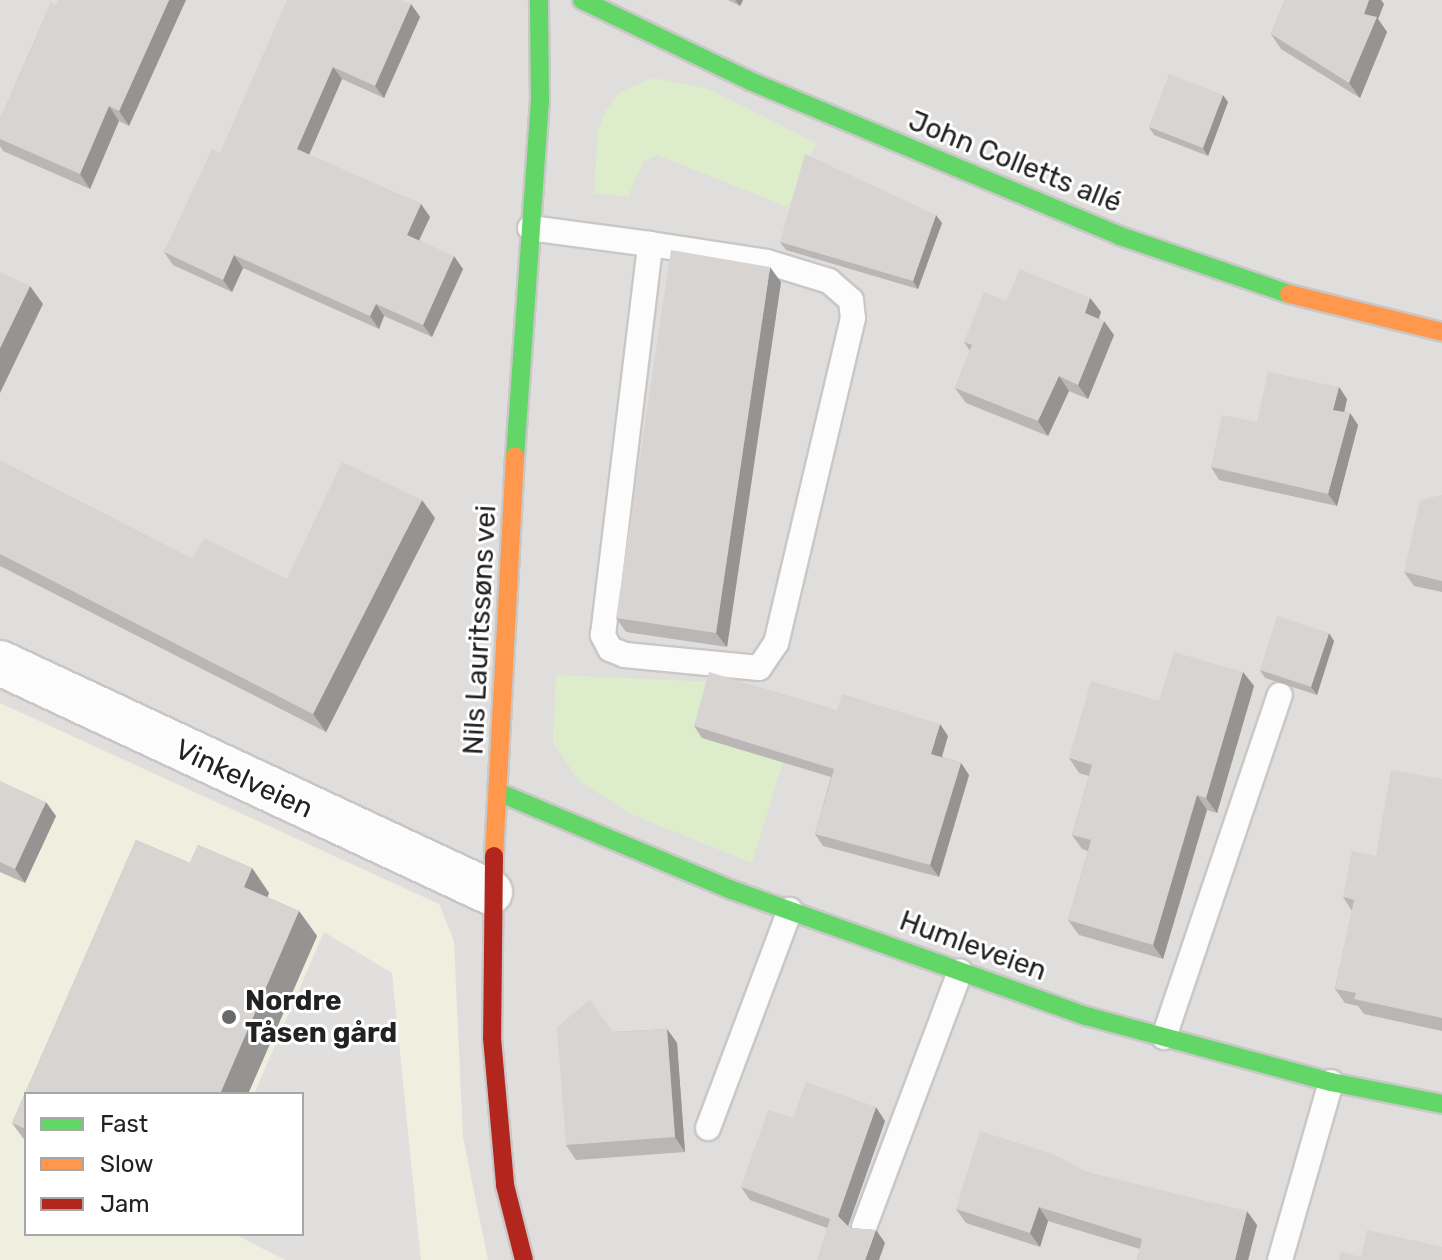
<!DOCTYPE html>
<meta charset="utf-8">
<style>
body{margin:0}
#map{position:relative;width:1442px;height:1260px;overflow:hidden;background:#f0eeeb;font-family:Rubik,sans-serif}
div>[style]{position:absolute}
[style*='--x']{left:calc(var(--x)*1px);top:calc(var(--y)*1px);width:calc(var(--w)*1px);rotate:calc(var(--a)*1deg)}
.residential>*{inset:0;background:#dfdedc}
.farmland>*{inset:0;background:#efefdf}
.grass>*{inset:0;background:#ddeccb}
.parking>*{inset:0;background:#e0dfde}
.roads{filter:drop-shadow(2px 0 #c9c8c7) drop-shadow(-2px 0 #c9c8c7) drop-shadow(0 2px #c9c8c7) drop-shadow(0 -2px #c9c8c7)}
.lane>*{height:24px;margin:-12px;padding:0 12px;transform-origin:12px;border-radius:12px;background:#fdfcfc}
.street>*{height:44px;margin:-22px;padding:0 22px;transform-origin:22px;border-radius:22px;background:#fdfcfc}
.fast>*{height:18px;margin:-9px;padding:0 9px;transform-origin:9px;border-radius:9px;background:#63d668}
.slow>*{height:18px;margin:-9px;padding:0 9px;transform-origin:9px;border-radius:9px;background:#ff974d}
.jam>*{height:18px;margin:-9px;padding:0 9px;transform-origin:9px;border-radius:9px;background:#b3261e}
.wall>*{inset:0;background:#b9b6b5}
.shaded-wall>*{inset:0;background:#969493}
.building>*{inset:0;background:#d7d4d2}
.dots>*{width:22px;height:22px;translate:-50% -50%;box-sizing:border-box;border:4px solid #fff;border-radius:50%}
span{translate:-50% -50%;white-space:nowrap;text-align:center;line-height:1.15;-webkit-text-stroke:6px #fff;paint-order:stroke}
.street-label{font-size:28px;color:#222}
.poi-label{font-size:28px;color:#222;font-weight:700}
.left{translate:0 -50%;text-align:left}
.legend{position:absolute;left:24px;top:1092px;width:280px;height:144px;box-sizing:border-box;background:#fff;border:2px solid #a7a7a7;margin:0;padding:10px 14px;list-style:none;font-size:24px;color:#222}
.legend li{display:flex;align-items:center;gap:16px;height:40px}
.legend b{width:40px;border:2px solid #a7a7a7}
</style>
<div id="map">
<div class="residential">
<i style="clip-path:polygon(evenodd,0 0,1442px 0,1442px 1260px,0 1260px,0 0,26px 1094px,302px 1094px,302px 1234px,26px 1234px,26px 1094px)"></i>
</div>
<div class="farmland">
<i style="clip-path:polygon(evenodd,0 703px,439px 904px,454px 941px,463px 1137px,488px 1260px,0 1260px,0 703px,26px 1094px,302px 1094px,302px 1234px,26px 1234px,26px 1094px)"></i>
</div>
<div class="grass">
<i style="clip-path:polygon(653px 78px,709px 89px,816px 143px,788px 207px,657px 155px,643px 162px,628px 197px,594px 193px,598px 130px,605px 112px,620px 92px)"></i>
<i style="clip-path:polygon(556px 675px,716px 682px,699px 737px,783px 762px,752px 863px,633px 815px,579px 781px,553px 742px)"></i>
</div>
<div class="parking">
<i style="clip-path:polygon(324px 932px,392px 973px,421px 1260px,285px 1260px,234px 1234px,302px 1234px,302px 1094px,254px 1094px)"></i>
</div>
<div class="roads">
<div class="lane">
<i style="--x:530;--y:228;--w:121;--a:7.6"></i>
<i style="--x:650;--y:244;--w:118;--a:8.7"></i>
<i style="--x:767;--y:262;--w:65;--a:17"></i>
<i style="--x:829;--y:281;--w:29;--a:41"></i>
<i style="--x:851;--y:300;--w:18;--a:84"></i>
<i style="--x:853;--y:318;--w:334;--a:103.3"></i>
<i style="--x:776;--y:643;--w:30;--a:124"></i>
<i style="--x:759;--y:668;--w:135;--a:-174.5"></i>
<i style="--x:625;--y:655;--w:16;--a:-158"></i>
<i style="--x:610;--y:649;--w:16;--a:-117"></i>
<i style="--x:603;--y:635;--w:394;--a:-83.1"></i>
<i style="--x:1164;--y:1037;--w:361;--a:-71.3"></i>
<i style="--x:708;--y:1128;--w:233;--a:-69.4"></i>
<i style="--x:864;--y:1227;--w:273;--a:-69.4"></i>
<i style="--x:1280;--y:1260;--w:185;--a:-74"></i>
</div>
<div class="street">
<i style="--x:0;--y:663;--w:541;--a:25.05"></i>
</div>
<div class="fast">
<i style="--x:582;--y:0;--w:187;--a:25.7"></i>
<i style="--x:750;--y:81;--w:401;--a:22.7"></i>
<i style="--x:1120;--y:236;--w:179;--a:18.9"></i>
<i style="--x:515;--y:457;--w:355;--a:-86"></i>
<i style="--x:540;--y:103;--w:103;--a:-90.6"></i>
<i style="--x:500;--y:793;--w:251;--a:22.7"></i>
<i style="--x:732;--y:890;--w:376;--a:19.6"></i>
<i style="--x:1086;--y:1016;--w:254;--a:15.1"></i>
<i style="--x:1331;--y:1082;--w:113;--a:11.2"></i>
</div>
<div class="slow">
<i style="--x:1289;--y:294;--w:158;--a:13.9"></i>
<i style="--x:494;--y:856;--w:400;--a:-87"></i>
</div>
<div class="jam">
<i style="--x:494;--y:856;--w:182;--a:90.6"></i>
<i style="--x:492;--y:1038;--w:148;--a:84.9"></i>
<i style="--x:505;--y:1185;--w:77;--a:75.8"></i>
</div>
</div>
<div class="wall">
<i style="clip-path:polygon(728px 0,743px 0,740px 6px)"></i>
<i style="clip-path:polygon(1285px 0,1381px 0,1384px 4px,1378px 19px,1387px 32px,1360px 98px,1281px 49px,1271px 34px)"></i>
<i style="clip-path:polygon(51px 3px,129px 126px,119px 121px,90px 189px,3px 151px,0 146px,0 120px)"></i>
<i style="clip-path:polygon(411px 4px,420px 17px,384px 98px,342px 79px,309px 155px,421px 204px,430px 217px,419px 240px,463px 269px,432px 337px,384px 316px,379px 329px,243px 268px,232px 292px,173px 265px,164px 252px,220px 153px)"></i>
<i style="clip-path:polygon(1228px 102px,1208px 156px,1154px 135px,1149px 127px)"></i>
<i style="clip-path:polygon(942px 223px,918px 289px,786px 250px,780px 242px)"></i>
<i style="clip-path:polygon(781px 282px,727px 647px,626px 632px,616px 618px)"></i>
<i style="clip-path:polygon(1090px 298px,1101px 312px,1099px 318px,1114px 335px,1088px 399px,1069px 391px,1048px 436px,966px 403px,955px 388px,970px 351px,964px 342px)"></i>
<i style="clip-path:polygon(1339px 387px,1347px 399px,1344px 412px,1350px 413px,1358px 425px,1337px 506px,1219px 480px,1211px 467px,1257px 422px)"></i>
<i style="clip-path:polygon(0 461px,192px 559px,287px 579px,435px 518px,326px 732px,0 566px)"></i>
<i style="clip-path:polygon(1442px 495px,1442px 592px,1414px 586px,1404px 572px)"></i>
<i style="clip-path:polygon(1334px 641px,1317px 695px,1265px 678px,1260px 670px)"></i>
<i style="clip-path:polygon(1243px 672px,1254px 686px,1217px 813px,1207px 810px,1163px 959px,1079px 935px,1068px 920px,1088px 851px,1082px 849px,1072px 835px,1089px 776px,1079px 773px,1069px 758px,1159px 701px)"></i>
<i style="clip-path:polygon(837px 710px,948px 736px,942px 757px,961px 763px,969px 775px,939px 877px,823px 846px,815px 834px,831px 777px,702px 738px,694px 726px)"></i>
<i style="clip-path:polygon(1442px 779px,1442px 1031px,1364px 1014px,1358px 1006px,1345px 1003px,1335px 989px,1352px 911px,1343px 897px,1376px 856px)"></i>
<i style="clip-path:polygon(0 781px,56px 816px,25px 883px,0 872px)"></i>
<i style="clip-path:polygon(136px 840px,190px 863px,198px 845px,252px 868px,269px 893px,267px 897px,299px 911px,317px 936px,248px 1094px,26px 1094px,26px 1142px,12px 1123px)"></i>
<i style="clip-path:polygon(667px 1029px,677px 1043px,685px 1152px,576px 1160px,566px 1145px,613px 1032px)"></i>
<i style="clip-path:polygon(793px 1118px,885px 1121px,848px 1226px,850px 1228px,876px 1230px,885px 1243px,827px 1228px,750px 1200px,741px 1187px)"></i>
<i style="clip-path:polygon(1087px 1172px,1257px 1225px,1248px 1260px,1137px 1260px,1140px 1249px,1048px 1221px,1040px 1247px,966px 1223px,956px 1209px)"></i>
</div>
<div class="shaded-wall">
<i style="clip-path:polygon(169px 0,186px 0,129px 126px,119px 111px)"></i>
<i style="clip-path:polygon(735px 0,743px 0,740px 6px)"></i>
<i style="clip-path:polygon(1369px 0,1381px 0,1384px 4px,1378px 19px,1387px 32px,1360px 98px,1349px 83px,1364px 14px)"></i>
<i style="clip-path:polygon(411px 4px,420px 17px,384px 98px,375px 86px)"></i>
<i style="clip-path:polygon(333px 67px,342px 79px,306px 162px,297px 149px)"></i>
<i style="clip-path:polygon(1223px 95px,1228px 102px,1208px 156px,1203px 148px)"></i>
<i style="clip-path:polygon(109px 106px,119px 121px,90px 189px,80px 174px)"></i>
<i style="clip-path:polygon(421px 204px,430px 217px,416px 247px,407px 235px)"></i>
<i style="clip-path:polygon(936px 215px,942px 223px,918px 289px,913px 281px)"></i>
<i style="clip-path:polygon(234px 255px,243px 268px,232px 292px,223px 280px)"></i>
<i style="clip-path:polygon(454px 256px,463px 269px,432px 337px,423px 325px)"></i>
<i style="clip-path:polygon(770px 267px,781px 282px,727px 647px,716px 633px)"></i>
<i style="clip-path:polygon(30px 286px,43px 304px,0 393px,0 348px)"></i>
<i style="clip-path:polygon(1090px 298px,1101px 312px,1095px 328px,1085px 313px)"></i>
<i style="clip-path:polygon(376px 304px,384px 316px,379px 329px,370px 316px)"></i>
<i style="clip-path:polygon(1104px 321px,1114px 335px,1088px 399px,1078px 385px)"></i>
<i style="clip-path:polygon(1059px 376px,1069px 391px,1048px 436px,1038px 421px)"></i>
<i style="clip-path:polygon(1339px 387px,1347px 399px,1342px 422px,1333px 410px)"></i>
<i style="clip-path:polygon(1350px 413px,1358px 425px,1337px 506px,1328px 494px)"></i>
<i style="clip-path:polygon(422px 500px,435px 518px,326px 732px,313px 714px)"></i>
<i style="clip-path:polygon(1329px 633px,1334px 641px,1317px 695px,1311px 687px)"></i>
<i style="clip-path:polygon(1243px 672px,1254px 686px,1217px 813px,1206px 798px)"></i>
<i style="clip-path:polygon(940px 724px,948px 736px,939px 766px,931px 754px)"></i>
<i style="clip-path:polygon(961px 763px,969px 775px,939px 877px,930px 865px)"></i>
<i style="clip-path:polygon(1197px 795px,1207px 810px,1163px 959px,1153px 945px)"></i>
<i style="clip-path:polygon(46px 802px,56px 816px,25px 883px,15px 869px)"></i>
<i style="clip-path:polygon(252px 868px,269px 893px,261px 912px,244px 887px)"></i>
<i style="clip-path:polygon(299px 911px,317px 936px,248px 1094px,220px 1094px)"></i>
<i style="clip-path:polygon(667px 1029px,677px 1043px,685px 1152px,675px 1137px)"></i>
<i style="clip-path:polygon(876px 1107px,885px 1121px,847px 1229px,838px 1216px)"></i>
<i style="clip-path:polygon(1039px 1207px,1048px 1221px,1040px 1247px,1030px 1233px)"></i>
<i style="clip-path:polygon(1247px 1211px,1257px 1225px,1248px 1260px,1235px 1260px)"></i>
<i style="clip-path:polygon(876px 1230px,885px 1243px,879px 1260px,865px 1260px)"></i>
</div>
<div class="building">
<i style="clip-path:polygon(58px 0,169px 0,119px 111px,109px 106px,80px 174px,0 139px,0 120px,51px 3px,56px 5px)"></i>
<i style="clip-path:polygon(287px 0,401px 0,411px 4px,375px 86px,333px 67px,297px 149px,421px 204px,407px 235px,454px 256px,423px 325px,376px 304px,370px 316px,234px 255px,223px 280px,164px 252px,212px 149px,220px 153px)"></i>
<i style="clip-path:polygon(1285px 0,1369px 0,1364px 14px,1377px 17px,1349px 83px,1271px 34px)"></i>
<i style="clip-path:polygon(1169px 74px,1223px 95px,1203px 148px,1149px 127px)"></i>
<i style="clip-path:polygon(805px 154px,936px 215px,913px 281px,780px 242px)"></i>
<i style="clip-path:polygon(671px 250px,770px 267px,716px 633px,616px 618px)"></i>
<i style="clip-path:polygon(1020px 269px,1090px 298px,1085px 313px,1104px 321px,1078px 385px,1059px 376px,1038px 421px,955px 388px,972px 345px,964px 342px,984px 292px,1006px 301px)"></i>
<i style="clip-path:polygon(0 272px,30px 286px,0 348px)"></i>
<i style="clip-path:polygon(1268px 372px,1339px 387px,1333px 410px,1350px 413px,1328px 494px,1211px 467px,1222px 415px,1257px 422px)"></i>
<i style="clip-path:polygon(0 461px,192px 559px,204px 538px,287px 579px,342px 462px,422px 500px,313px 714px,0 554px)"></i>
<i style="clip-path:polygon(1442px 495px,1442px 581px,1404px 572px,1420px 500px)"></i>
<i style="clip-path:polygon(1277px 616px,1329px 633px,1311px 687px,1260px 670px)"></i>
<i style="clip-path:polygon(1174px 652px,1243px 672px,1206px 798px,1197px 795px,1153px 945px,1068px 920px,1091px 840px,1072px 835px,1092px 765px,1069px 758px,1091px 681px,1159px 701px)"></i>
<i style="clip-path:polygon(709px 672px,837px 710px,842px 694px,940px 724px,931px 754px,961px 763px,930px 865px,815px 834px,834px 769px,694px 726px)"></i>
<i style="clip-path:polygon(1391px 770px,1442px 779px,1442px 1018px,1354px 999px,1356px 993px,1335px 989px,1354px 900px,1343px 897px,1352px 851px,1376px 856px)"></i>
<i style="clip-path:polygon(0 781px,46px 802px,15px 869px,0 862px)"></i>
<i style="clip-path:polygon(136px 840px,190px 863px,198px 845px,252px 868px,244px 887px,299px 911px,220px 1094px,26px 1094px,26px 1129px,12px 1123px)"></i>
<i style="clip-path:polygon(590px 1000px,613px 1032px,667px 1029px,675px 1137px,566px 1145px,557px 1027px)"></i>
<i style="clip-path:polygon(806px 1082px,876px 1107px,838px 1216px,850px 1228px,876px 1230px,865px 1260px,817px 1260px,830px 1219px,741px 1187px,768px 1110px,793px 1118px)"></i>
<i style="clip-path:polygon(980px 1131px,1055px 1155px,1087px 1172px,1247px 1211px,1235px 1260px,1137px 1260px,1142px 1239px,1039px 1207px,1030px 1233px,956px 1209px)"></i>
<i style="clip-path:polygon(1367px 1230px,1442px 1247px,1442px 1260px,1339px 1260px,1341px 1252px,1361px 1257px)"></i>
</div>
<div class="dots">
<i style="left:229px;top:1017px;background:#6a6968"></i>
</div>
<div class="street-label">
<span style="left:1015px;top:162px;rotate:22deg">John Colletts allé</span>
<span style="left:480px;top:630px;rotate:-87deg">Nils Lauritssøns vei</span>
<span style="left:244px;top:779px;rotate:25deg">Vinkelveien</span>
<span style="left:973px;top:946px;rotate:20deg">Humleveien</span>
</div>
<div class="poi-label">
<span class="left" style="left:245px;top:1017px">Nordre<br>Tåsen gård</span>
</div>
<ul class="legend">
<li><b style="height:10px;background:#63d668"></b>Fast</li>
<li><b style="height:10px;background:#ff974d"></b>Slow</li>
<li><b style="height:10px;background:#b3261e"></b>Jam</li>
</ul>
</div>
